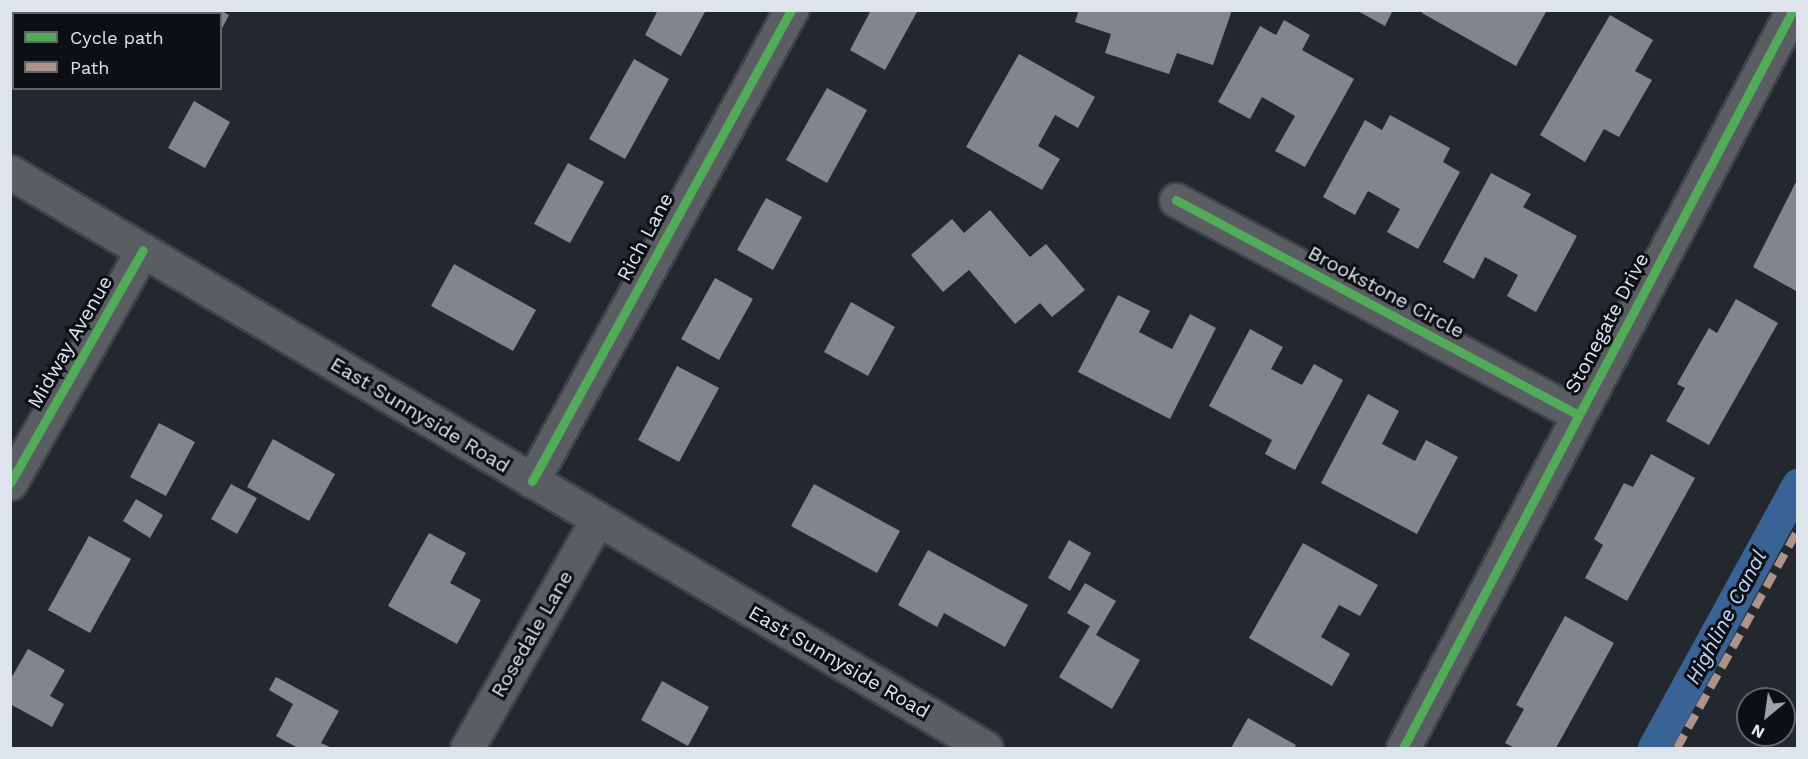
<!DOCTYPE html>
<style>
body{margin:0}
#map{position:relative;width:1808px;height:759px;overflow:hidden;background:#23282e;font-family:"Work Sans",sans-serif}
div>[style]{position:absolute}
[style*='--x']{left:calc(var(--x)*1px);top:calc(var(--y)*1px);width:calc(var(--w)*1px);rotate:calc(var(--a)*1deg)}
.canal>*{height:32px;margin:-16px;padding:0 16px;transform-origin:16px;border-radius:16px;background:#396295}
.building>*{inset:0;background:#82868c}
.roads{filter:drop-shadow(2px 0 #3f4349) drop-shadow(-2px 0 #3f4349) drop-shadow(0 2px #3f4349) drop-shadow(0 -2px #3f4349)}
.minor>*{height:33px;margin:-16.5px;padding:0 16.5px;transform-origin:16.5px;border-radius:16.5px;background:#5a5e63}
.tertiary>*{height:33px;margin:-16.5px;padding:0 16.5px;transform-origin:16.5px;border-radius:16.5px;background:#5a5e63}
.secondary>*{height:33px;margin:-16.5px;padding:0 16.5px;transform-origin:16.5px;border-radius:16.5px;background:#5a5e63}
.quiet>*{height:8px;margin-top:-4px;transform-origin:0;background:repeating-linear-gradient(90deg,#af9288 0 15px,transparent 0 23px)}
.cycleway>*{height:9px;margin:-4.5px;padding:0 4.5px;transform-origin:4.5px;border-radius:4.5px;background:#51ab58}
span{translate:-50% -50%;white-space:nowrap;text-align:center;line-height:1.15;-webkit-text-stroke:6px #0c1015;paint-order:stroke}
.street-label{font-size:20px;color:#dde4eb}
.water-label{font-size:21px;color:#bbd4f4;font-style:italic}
.frame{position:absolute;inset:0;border:12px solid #dde4eb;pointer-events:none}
.legend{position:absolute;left:12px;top:12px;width:210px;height:78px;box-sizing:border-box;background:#0c1015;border:2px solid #60656b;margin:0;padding:8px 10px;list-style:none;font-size:18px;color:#dde4eb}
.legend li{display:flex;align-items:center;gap:12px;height:30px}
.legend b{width:30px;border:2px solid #60656b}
.north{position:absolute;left:1736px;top:687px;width:60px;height:60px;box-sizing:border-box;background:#0c1015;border:2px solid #60656b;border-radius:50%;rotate:209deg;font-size:16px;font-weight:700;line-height:24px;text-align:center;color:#dde4eb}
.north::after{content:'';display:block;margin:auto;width:21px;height:27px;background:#9ca2a9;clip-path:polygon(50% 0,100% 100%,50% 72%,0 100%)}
</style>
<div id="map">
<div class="canal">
<i style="--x:1654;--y:748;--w:300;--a:-61.3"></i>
</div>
<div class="building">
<i style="clip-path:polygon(183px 10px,220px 10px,229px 15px,220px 32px,220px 14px,181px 14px)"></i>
<i style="clip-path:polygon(658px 10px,706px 10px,681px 56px,645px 35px)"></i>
<i style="clip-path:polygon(871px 10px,918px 10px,885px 70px,850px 50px)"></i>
<i style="clip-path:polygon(1079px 10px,1232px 10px,1213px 65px,1177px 53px,1169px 74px,1105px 53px,1111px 34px,1075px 22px)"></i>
<i style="clip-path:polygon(1356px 10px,1393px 10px,1385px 26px)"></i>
<i style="clip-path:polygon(1423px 10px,1547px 10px,1516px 66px,1422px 13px)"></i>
<i style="clip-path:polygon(1610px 15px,1653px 40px,1635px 71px,1652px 80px,1619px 137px,1604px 129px,1585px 162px,1540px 135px)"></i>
<i style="clip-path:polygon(1284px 20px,1310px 35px,1302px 50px,1354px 79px,1305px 167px,1275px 151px,1295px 116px,1262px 97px,1250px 119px,1218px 102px,1260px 26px,1276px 35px)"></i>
<i style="clip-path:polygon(1019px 54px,1095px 97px,1078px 128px,1055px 115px,1038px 146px,1060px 159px,1042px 190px,966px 147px)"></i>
<i style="clip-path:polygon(634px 59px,669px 79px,625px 159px,589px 139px)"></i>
<i style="clip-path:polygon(827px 88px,867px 110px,827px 183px,786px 160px)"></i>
<i style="clip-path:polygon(194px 101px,230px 122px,205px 168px,168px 148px)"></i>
<i style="clip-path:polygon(1390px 115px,1450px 148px,1443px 162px,1460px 172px,1418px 249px,1387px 232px,1400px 209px,1368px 191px,1355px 215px,1323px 197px,1365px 120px,1382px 130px)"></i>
<i style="clip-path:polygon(568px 163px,604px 182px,570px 243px,534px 224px)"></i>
<i style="clip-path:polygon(1491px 173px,1531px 194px,1523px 207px,1577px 236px,1536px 312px,1507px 296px,1518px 275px,1485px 257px,1474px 279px,1443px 262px)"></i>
<i style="clip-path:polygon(1798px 178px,1798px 292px,1753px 267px)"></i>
<i style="clip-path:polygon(766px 198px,802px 217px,773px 270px,737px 250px)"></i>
<i style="clip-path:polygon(990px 210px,1030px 257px,1046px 244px,1085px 290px,1052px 317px,1040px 303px,1015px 324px,969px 270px,943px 292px,911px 255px,952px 219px,964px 233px)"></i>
<i style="clip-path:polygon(454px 264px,536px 310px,513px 351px,431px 306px)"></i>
<i style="clip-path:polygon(715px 278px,753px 299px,719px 360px,681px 339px)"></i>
<i style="clip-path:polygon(1118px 295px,1150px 311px,1139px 332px,1172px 349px,1190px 314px,1216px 328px,1170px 419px,1078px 372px)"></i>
<i style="clip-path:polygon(1736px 299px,1778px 323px,1709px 445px,1666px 421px,1685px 388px,1677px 384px,1709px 328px,1717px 333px)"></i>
<i style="clip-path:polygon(851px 302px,895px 327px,868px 376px,824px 352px)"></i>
<i style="clip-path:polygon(1250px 329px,1283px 347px,1271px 369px,1302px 385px,1314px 364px,1343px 380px,1295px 470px,1265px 454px,1272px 440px,1209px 406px)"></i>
<i style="clip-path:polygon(677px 366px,719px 388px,679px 462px,638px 440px)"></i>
<i style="clip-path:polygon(1368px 394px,1399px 411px,1382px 444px,1415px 461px,1426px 440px,1458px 457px,1417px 534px,1321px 483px)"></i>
<i style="clip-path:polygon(159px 423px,195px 442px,166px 496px,130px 477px)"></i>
<i style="clip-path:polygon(273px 439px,335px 474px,309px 521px,247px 487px)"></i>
<i style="clip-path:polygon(1651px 454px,1695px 478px,1627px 601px,1585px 578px,1603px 545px,1594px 539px,1624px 483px,1633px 487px)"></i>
<i style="clip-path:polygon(231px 484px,257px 498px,237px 534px,211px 519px)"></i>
<i style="clip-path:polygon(814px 484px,900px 531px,877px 573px,791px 526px)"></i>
<i style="clip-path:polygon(136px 499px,163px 515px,150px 538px,123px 521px)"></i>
<i style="clip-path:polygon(429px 533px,466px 553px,450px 583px,481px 600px,457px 644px,388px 606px)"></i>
<i style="clip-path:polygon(89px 536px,131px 559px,90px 633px,48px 610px)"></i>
<i style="clip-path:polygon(1069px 540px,1091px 553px,1070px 591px,1048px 578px)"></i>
<i style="clip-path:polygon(1303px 543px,1378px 585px,1360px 616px,1339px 605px,1321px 637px,1350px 654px,1332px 686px,1249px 638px)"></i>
<i style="clip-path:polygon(928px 550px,1028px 605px,1005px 647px,944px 613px,937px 627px,898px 605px)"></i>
<i style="clip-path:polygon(1085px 583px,1116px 601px,1096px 635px,1140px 660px,1112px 709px,1059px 677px,1090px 626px,1067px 613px)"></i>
<i style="clip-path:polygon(1565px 616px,1614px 643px,1556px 748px,1515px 748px,1505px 743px,1524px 709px,1516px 705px)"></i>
<i style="clip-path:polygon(28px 649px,65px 670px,50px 696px,64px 704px,52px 727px,10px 704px,10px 680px)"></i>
<i style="clip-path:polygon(276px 677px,339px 711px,321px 743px,332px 748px,298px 748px,276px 736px,293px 704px,269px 690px)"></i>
<i style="clip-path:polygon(662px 681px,709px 707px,688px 746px,641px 720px)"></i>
<i style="clip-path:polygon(1248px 718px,1296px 745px,1294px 748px,1231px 748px)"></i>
</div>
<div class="roads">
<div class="minor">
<i style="--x:1176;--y:200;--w:456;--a:28.1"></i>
<i style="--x:532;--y:481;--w:538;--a:-61.19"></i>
<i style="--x:467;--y:748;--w:262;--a:-60.3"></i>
<i style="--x:1403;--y:748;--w:835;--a:-62.15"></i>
</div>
<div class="tertiary">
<i style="--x:10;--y:483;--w:268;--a:-60.3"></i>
</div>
<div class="secondary">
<i style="--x:10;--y:172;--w:1133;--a:30.55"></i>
</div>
</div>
<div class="quiet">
<i style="--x:1677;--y:748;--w:249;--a:-61"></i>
</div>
<div class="cycleway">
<i style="--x:1176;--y:200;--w:456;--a:28.1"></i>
<i style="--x:532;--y:481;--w:538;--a:-61.19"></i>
<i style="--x:10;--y:483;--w:268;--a:-60.3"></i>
<i style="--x:1403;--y:748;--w:835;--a:-62.15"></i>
</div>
<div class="street-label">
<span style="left:645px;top:237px;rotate:-62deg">Rich Lane</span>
<span style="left:1386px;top:292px;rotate:28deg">Brookstone Circle</span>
<span style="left:1607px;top:323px;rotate:-62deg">Stonegate Drive</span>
<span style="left:70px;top:342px;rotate:-60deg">Midway Avenue</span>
<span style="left:420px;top:415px;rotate:31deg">East Sunnyside Road</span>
<span style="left:532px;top:634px;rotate:-60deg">Rosedale Lane</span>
<span style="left:839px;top:662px;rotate:30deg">East Sunnyside Road</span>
</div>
<div class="water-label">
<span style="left:1726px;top:617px;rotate:-62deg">Highline Canal</span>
</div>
<div class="frame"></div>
<ul class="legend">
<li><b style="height:8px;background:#51ab58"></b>Cycle path</li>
<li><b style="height:8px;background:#af9288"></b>Path</li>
</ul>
<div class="north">N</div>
</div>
